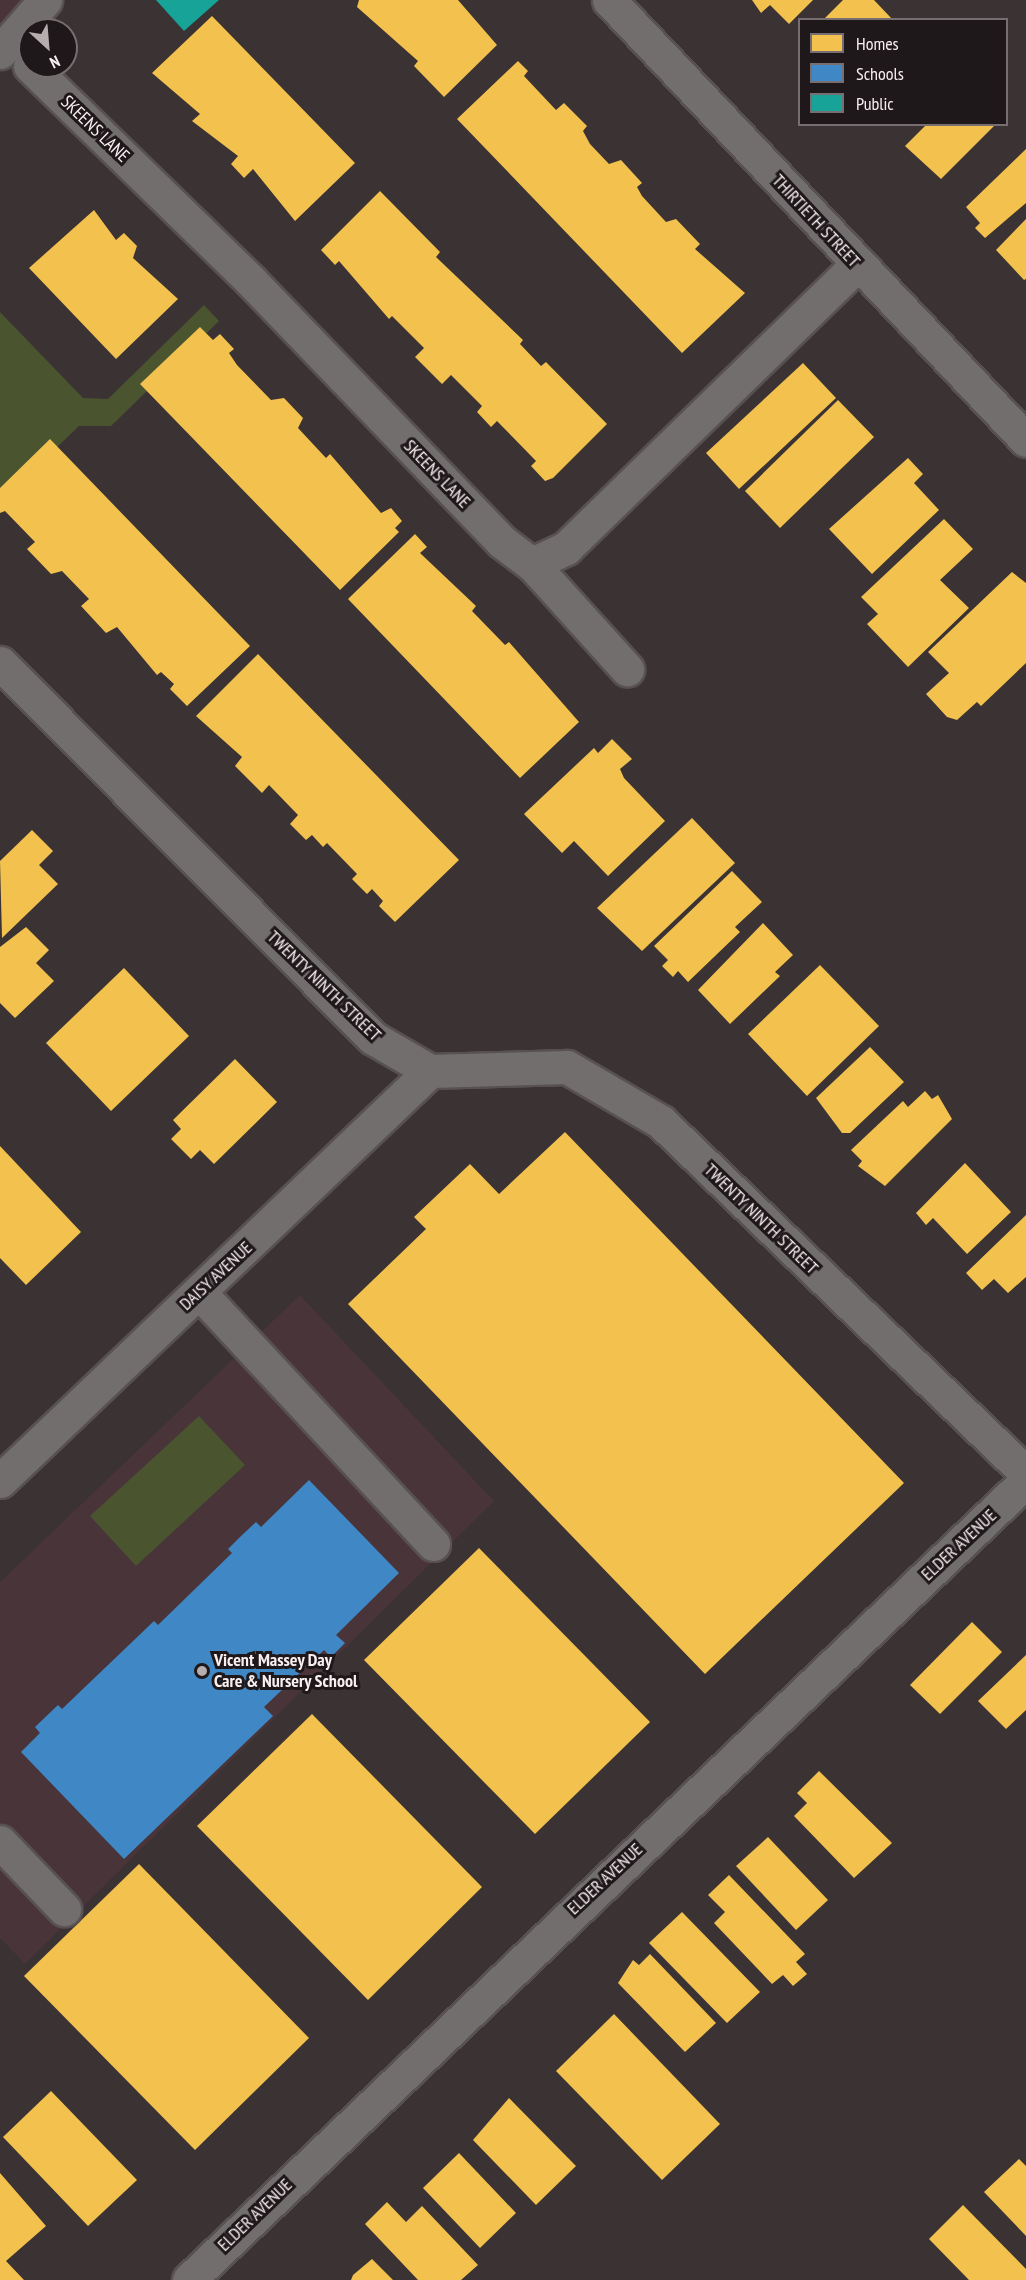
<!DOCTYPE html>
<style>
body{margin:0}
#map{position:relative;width:1026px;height:2280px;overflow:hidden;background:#3a3233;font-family:"PT Sans Narrow",sans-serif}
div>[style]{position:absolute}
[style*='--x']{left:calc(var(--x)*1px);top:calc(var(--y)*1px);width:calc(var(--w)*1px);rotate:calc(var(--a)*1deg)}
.built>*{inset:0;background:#483439}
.green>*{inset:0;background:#4a5530}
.homes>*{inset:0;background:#f2c14e}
.schools>*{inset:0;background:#3f88c5}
.public>*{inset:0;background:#17a398}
.roads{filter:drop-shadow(2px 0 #585153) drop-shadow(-2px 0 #585153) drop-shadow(0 2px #585153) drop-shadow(0 -2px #585153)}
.minor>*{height:33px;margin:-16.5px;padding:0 16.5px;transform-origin:16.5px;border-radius:16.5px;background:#736e6e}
.dots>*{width:16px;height:16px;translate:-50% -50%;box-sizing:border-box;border:3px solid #1f181a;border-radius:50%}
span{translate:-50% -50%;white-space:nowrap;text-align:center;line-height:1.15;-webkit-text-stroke:6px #1f181a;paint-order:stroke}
.street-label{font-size:18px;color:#f8eff1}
.poi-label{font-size:18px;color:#f8eff1;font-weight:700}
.left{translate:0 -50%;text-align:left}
.legend{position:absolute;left:798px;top:18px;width:210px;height:108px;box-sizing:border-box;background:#1f181a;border:2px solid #766e70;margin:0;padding:8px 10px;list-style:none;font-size:18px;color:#f8eff1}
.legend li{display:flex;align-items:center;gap:12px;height:30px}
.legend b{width:30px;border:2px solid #766e70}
.north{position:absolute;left:18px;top:18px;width:60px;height:60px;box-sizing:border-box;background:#1f181a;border:2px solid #766e70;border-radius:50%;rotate:154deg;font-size:16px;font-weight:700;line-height:24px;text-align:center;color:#f8eff1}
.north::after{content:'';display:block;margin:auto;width:21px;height:27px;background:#b6adae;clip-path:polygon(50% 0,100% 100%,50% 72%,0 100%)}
</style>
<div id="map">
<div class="built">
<i style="clip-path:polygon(0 0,52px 0,0 54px)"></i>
<i style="clip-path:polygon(300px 1295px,494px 1501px,25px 1964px,0 1938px,0 1582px)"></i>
</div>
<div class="green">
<i style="clip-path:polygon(204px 305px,219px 321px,111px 426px,79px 426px,0 502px,0 312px,83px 398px,108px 399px)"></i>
<i style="clip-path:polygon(199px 1416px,245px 1465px,136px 1566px,90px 1516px)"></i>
</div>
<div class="homes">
<i style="clip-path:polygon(359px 0,458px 0,497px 45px,444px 97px,414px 66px,418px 61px,357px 7px)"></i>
<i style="clip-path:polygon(752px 0,813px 0,789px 24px,770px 5px,761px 13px)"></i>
<i style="clip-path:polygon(843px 0,874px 0,893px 20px,823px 20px)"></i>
<i style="clip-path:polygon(212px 16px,355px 163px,295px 221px,253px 169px,244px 178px,231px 164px,238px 156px,192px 121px,200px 114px,152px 73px)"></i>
<i style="clip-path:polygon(518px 61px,528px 71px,524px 76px,556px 110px,564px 103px,587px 126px,583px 131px,590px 144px,609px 164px,621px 160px,642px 183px,637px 187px,642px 196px,666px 222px,676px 219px,700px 244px,695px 249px,745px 293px,682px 353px,457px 119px)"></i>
<i style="clip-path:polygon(927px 124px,996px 124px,941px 179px,905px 146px)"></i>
<i style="clip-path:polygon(1026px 149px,1026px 203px,985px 238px,975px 228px,980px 223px,966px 207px)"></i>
<i style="clip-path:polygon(380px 191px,440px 252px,436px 257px,523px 340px,520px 344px,541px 366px,546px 362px,607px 424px,553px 478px,545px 481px,531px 466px,536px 461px,497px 421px,491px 427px,477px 412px,482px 406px,451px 375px,442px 384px,415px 357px,424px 348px,392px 316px,389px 319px,339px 261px,335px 265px,321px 250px)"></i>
<i style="clip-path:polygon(94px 210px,116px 240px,124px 233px,137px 246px,133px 258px,178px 299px,116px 359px,29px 268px)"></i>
<i style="clip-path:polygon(1026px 219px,1026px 279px,1024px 280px,996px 250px)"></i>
<i style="clip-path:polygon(200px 327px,213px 340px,220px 334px,234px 349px,229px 353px,237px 365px,271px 400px,284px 398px,303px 418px,298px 428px,326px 458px,330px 454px,381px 513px,391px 508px,402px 521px,395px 528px,399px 532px,340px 590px,140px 384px)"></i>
<i style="clip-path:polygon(803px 363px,836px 398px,739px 489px,706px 453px)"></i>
<i style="clip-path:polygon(838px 400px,874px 437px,780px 528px,745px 491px)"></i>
<i style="clip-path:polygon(50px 439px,250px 646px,187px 706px,170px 689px,174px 684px,161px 672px,157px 675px,117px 627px,106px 633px,81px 606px,89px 599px,62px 571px,51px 574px,27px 549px,35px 542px,5px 511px,0 513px,0 488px)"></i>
<i style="clip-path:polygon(908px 458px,923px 474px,914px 483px,939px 510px,872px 574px,829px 529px)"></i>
<i style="clip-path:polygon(944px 519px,973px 549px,940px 580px,969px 608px,908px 667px,867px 624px,878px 614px,861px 597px)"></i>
<i style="clip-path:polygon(415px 534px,427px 547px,420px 553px,476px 606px,472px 611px,505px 645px,509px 642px,579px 722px,520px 778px,348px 599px)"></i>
<i style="clip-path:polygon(1012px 572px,1026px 583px,1026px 663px,981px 706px,977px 702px,957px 720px,947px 717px,926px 694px,949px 673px,928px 652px)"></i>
<i style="clip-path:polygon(258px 654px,459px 860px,395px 922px,379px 906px,383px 901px,372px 889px,367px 894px,352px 879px,357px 874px,327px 843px,323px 847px,312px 835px,306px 840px,290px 824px,298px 815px,269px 785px,262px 793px,235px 766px,242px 757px,196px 716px)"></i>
<i style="clip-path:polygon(612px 739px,632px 759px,620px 769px,624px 778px,665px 821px,608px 876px,574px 841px,562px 853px,524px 814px,594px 748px,598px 753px)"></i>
<i style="clip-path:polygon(692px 818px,735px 863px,642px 951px,597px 908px)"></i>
<i style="clip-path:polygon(32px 830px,53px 851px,39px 865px,58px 884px,2px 938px,0 861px)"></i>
<i style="clip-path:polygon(732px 871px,762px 902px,735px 927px,740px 932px,688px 982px,678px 971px,673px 977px,662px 966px,668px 960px,654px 946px)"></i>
<i style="clip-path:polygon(763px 923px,793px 955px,775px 972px,780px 976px,730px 1024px,698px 990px)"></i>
<i style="clip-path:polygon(26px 927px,49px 950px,36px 963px,54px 981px,15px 1018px,0 1003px,0 947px)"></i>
<i style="clip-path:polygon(820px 965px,879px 1026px,807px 1096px,748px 1034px)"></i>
<i style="clip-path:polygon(124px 968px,189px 1036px,111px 1111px,46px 1043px)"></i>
<i style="clip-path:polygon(870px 1047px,904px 1082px,850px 1133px,842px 1133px,816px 1098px)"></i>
<i style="clip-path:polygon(235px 1059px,277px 1102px,214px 1164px,200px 1150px,191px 1159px,171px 1139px,181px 1129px,173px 1120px)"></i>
<i style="clip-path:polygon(925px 1091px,932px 1099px,938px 1095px,952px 1119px,885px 1186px,858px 1166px,862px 1161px,851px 1150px,903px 1101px,908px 1107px)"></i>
<i style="clip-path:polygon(565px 1132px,904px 1483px,705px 1674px,348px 1304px,426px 1229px,414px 1217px,470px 1164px,499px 1194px)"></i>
<i style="clip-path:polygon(0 1146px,81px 1232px,26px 1285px,0 1258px)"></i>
<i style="clip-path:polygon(965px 1163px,1011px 1212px,967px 1254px,933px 1218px,926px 1225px,916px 1213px)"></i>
<i style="clip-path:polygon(1026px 1215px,1026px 1277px,1008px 1293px,994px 1279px,982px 1290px,966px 1273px)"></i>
<i style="clip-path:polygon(479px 1548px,650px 1722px,535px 1834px,364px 1660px)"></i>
<i style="clip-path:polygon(972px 1622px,1002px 1652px,940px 1714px,910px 1685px)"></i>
<i style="clip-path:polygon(1026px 1655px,1026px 1710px,1006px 1729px,978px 1701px)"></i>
<i style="clip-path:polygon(312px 1714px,482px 1887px,368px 2000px,197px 1826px)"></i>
<i style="clip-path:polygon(819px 1771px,892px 1843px,854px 1878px,794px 1816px,807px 1803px,797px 1793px)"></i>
<i style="clip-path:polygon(768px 1837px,828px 1900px,796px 1930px,736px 1866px)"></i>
<i style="clip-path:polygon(139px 1864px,309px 2038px,195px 2150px,24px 1976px)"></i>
<i style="clip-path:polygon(729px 1875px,805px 1954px,796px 1962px,807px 1974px,793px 1986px,783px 1975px,772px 1984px,714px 1923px,725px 1912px,708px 1895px)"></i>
<i style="clip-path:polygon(682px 1912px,760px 1992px,727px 2023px,649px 1943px)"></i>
<i style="clip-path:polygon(650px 1954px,716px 2023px,685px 2052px,618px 1983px,633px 1960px,639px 1965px)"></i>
<i style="clip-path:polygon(614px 2014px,720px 2124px,662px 2180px,556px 2071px)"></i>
<i style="clip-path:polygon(51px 2091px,137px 2180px,88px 2226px,3px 2137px)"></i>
<i style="clip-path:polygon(509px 2098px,576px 2166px,536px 2205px,473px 2140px)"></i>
<i style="clip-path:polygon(459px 2153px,516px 2213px,480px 2248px,423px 2188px)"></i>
<i style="clip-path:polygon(1019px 2159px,1026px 2166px,1026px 2236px,984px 2192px)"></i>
<i style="clip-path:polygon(0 2173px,46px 2226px,6px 2261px,24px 2280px,0 2280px)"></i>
<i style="clip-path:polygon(387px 2202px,406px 2222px,422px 2206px,478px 2265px,461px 2280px,418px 2280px,365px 2224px)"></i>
<i style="clip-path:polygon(963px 2205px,1026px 2269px,1026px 2280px,969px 2280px,929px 2239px)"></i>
<i style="clip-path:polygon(372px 2259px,393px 2280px,351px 2280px,353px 2275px)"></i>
</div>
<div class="schools">
<i style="clip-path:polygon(309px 1480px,399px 1573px,336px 1635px,345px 1643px,331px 1657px,324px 1650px,264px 1707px,273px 1716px,124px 1859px,21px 1752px,40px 1733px,35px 1727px,58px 1705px,62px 1709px,154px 1621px,158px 1625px,232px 1553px,228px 1549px,240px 1537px,256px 1522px,261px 1527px)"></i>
</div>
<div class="public">
<i style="clip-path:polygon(156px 0,219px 0,184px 31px)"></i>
</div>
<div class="roads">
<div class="minor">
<i style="--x:609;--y:0;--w:606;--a:46.54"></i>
<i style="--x:0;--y:52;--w:69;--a:-49.1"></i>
<i style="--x:30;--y:66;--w:308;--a:44.2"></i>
<i style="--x:251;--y:281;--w:361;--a:46.1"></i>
<i style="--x:501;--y:541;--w:39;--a:37"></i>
<i style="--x:532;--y:564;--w:38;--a:-25"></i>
<i style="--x:566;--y:548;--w:406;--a:-44.2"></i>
<i style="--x:532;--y:564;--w:142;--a:47.9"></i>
<i style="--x:0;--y:663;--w:529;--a:45.15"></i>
<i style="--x:373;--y:1038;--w:66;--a:30.1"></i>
<i style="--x:430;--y:1071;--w:137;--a:-1.7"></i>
<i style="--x:567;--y:1067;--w:109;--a:30.3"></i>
<i style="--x:661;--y:1122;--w:506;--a:43.88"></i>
<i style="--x:199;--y:1292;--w:344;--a:47.1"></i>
<i style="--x:0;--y:1481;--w:594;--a:-43.64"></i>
<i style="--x:0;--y:1842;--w:93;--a:46.3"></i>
<i style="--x:189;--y:2280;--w:1157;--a:-43.67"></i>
</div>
</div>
<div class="dots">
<i style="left:202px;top:1671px;background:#b6adae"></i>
</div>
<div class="street-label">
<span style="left:95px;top:129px;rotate:44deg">SKEENS LANE</span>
<span style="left:816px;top:221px;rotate:47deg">THIRTIETH STREET</span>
<span style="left:437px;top:474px;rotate:46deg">SKEENS LANE</span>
<span style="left:324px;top:986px;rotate:44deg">TWENTY NINTH STREET</span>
<span style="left:761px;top:1219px;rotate:44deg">TWENTY NINTH STREET</span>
<span style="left:216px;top:1276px;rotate:-43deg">DAISY AVENUE</span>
<span style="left:959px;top:1545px;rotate:-43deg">ELDER AVENUE</span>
<span style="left:605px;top:1879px;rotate:-43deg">ELDER AVENUE</span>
<span style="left:255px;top:2215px;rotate:-44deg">ELDER AVENUE</span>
</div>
<div class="poi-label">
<span class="left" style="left:214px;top:1671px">Vicent Massey Day<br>Care &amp; Nursery School</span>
</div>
<ul class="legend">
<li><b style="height:16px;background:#f2c14e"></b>Homes</li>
<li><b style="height:16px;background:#3f88c5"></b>Schools</li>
<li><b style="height:16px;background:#17a398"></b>Public</li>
</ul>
<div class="north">N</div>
</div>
